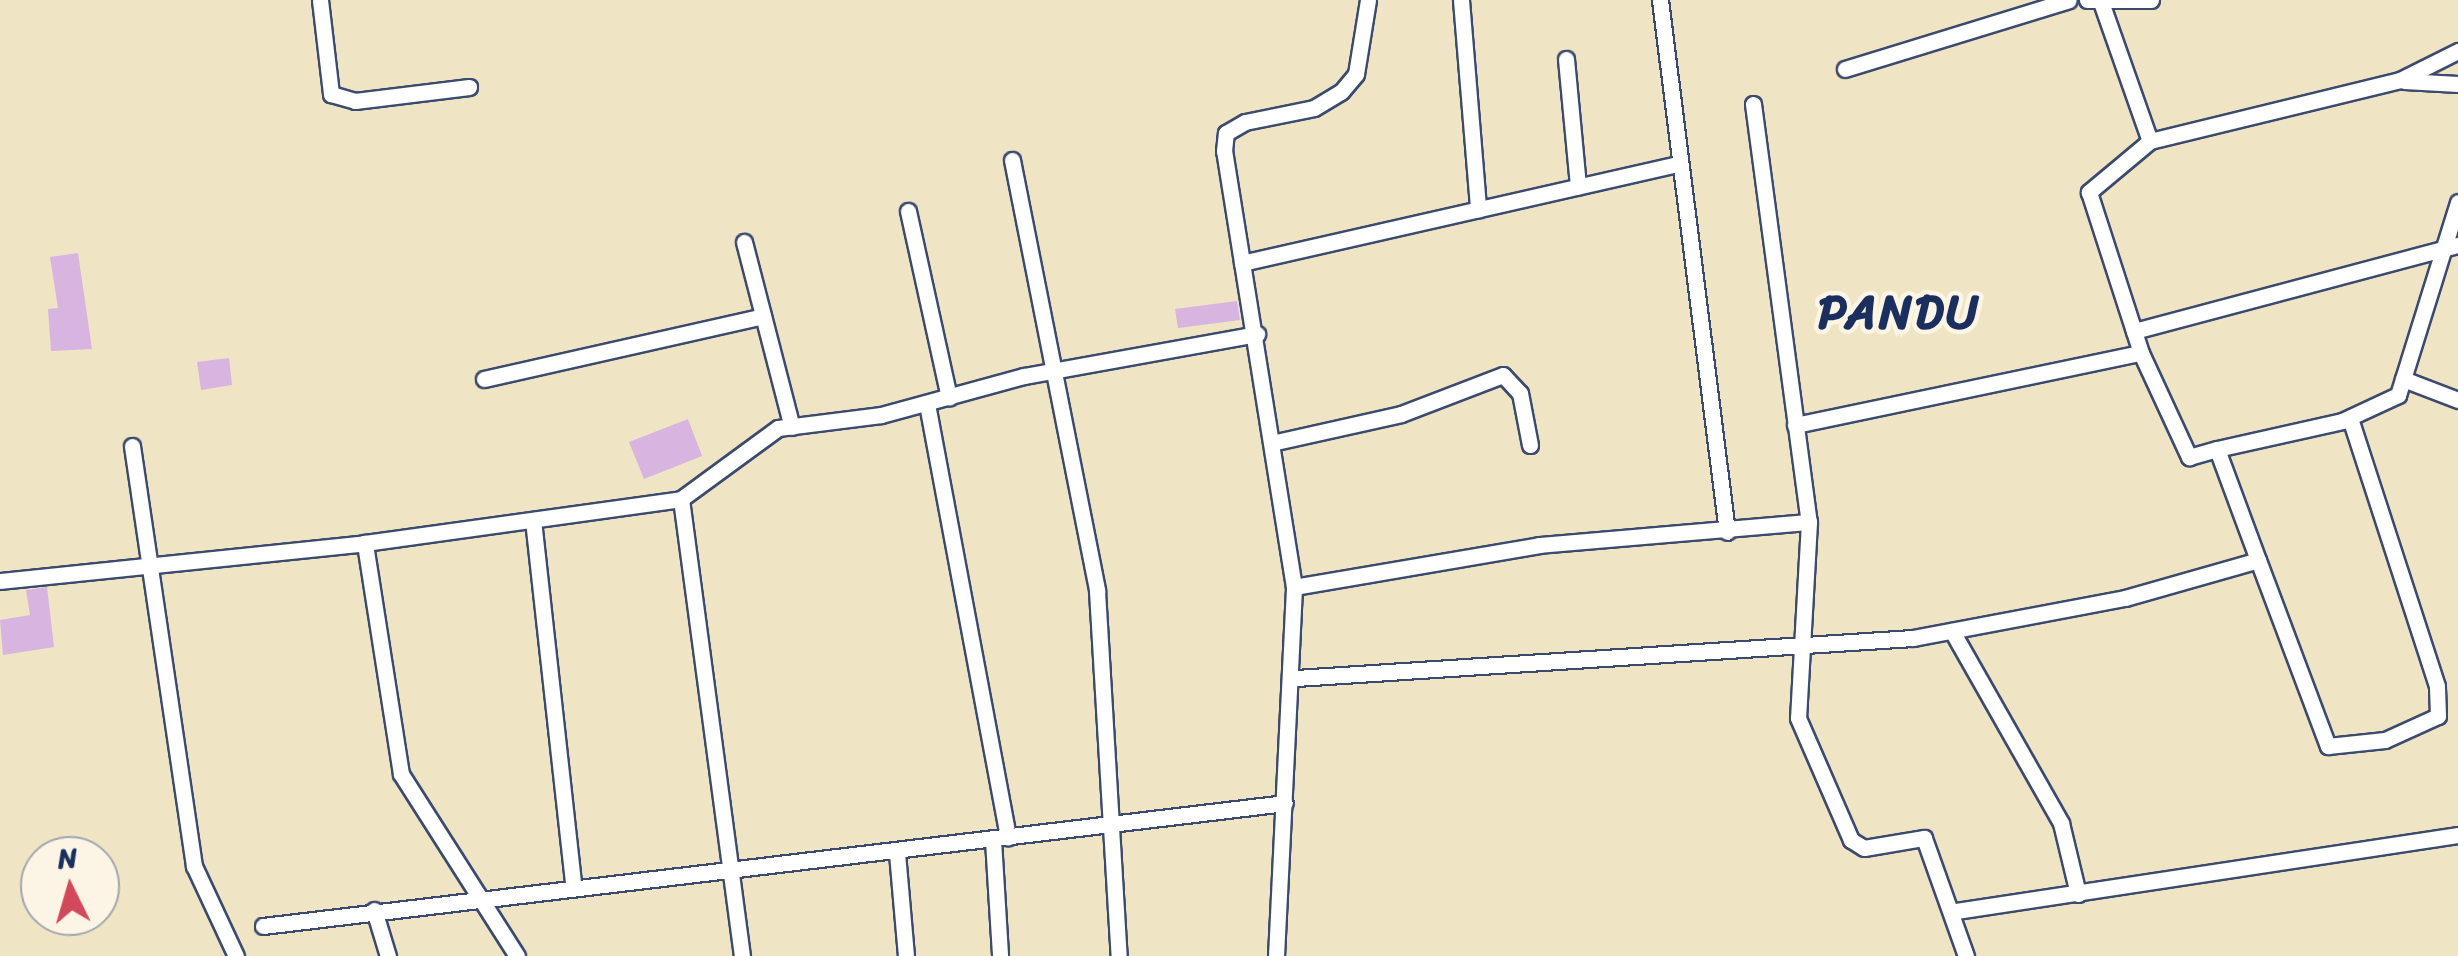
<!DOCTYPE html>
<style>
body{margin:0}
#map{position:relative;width:2458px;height:956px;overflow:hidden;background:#efe4c4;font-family:Sriracha,sans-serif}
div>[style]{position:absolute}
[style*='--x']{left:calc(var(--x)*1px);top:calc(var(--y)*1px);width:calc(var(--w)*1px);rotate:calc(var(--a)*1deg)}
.building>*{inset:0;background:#d8b4e1}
.roads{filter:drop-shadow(2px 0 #3b4a6d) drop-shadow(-2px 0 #3b4a6d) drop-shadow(0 2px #3b4a6d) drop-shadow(0 -2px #3b4a6d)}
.street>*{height:15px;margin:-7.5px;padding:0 7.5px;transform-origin:7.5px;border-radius:7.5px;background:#fff}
span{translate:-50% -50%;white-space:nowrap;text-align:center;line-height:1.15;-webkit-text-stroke:9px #fcf5e5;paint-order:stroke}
.district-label{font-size:48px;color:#1b2f5e;font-weight:700;letter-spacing:2.5px}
.north{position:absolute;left:20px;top:836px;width:100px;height:100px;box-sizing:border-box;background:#fcf5e5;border:2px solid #a2a6af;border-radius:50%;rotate:355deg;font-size:28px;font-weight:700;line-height:40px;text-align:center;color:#1b2f5e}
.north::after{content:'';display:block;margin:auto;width:35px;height:45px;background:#d1495b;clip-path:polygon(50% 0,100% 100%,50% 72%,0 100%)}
</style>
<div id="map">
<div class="building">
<i style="clip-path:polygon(78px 253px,92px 349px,51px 351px,48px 309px,58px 308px,50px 257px)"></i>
<i style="clip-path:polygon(1237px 301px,1240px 320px,1178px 328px,1175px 309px)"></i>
<i style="clip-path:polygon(229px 358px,232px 385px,201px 390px,197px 362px)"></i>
<i style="clip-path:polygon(688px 419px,702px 456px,644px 479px,629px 442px)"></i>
<i style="clip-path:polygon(47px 587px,54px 647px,3px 655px,0 620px,30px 615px,26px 590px)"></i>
</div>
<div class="roads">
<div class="street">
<i style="--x:320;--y:0;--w:95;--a:83.3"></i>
<i style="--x:331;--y:94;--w:25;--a:16"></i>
<i style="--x:355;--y:101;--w:115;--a:-7"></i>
<i style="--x:1461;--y:0;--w:210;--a:85.3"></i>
<i style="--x:1660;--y:0;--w:536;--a:82.82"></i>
<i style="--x:2087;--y:0;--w:64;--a:0"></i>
<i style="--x:2101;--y:2;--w:147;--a:70.6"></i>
<i style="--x:2150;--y:141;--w:257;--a:-13.7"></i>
<i style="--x:2400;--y:80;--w:65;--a:-26.6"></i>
<i style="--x:1566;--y:59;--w:128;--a:84.6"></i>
<i style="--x:1845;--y:69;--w:234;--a:-17.1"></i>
<i style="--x:2404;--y:81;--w:54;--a:3.2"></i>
<i style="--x:1753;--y:104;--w:422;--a:82.4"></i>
<i style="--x:1809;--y:522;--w:196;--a:93.2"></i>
<i style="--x:1798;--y:718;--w:133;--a:66.5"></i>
<i style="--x:1851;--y:840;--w:15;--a:32"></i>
<i style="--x:1864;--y:848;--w:61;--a:-9.5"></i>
<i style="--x:1924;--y:838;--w:125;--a:70.4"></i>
<i style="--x:2150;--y:141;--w:80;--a:140.1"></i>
<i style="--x:2089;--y:192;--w:169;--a:72.1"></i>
<i style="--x:2141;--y:353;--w:115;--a:65.2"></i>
<i style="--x:2189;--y:457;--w:29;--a:-16"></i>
<i style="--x:1012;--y:160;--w:439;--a:78.8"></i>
<i style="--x:1097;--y:591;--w:366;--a:86.6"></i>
<i style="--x:908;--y:211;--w:191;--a:77.6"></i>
<i style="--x:744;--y:242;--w:191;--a:75.5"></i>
<i style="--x:1242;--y:263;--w:446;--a:-12.8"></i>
<i style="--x:2134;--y:331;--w:335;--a:-14.9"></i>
<i style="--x:484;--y:379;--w:286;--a:-12.7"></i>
<i style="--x:2403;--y:379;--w:59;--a:20.9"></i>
<i style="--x:927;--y:404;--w:441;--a:79.4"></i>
<i style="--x:1795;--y:425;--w:353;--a:-11.8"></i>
<i style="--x:1276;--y:442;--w:128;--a:-12.6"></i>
<i style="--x:1401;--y:414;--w:109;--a:-20.9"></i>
<i style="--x:1503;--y:375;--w:25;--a:47"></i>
<i style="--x:1520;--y:393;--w:53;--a:79.1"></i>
<i style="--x:132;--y:446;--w:425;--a:81.6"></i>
<i style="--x:194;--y:866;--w:99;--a:65"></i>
<i style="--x:681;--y:499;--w:461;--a:82.4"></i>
<i style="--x:533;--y:520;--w:366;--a:83.7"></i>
<i style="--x:2258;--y:560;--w:199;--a:69.4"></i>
<i style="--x:2328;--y:746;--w:57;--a:-6"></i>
<i style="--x:2385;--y:740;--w:58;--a:-24.4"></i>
<i style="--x:2438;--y:716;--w:30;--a:-92"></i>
<i style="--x:2437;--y:686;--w:282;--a:-108"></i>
<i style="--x:0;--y:581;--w:367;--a:-5.9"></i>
<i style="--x:1294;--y:587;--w:249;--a:-9.7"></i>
<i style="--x:1539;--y:545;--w:271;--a:-4.9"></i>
<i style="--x:1952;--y:631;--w:221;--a:60.4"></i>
<i style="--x:2061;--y:823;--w:73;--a:76.5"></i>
<i style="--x:1296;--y:678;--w:618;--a:-3.71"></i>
<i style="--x:1913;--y:638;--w:216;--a:-10.7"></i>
<i style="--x:2125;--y:598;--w:138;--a:-15.9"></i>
<i style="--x:2258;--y:560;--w:118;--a:-110.3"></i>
<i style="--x:2217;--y:449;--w:128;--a:-12.6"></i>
<i style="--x:2342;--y:421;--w:62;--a:-24.9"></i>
<i style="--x:2398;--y:395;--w:202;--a:-72.7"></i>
<i style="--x:993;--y:840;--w:116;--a:86.5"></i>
<i style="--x:897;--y:853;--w:103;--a:85"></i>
<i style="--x:374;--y:910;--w:48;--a:73.1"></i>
<i style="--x:1956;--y:911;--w:508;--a:-8.61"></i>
<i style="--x:263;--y:926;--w:1029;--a:-6.86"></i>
<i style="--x:517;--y:956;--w:216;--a:-122.5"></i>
<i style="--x:401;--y:774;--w:234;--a:-98.9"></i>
<i style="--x:365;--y:543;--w:319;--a:-7.9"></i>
<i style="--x:681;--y:499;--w:120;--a:-36.2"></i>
<i style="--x:778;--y:428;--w:104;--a:-7.2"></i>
<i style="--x:881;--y:415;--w:148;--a:-15.3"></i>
<i style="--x:1024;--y:376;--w:237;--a:-10.2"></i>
<i style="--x:1276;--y:956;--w:369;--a:-87.2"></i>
<i style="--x:1294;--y:587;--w:442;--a:-99.1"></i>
<i style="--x:1224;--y:151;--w:18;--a:-84"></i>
<i style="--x:1226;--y:133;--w:22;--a:-30"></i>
<i style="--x:1245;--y:122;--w:70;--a:-11.5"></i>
<i style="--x:1314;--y:108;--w:31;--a:-31"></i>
<i style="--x:1341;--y:92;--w:23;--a:-50"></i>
<i style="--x:1356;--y:74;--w:75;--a:-80.8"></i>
</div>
</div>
<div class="district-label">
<span style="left:1899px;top:312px">PANDU</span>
</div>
<div class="north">N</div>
</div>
